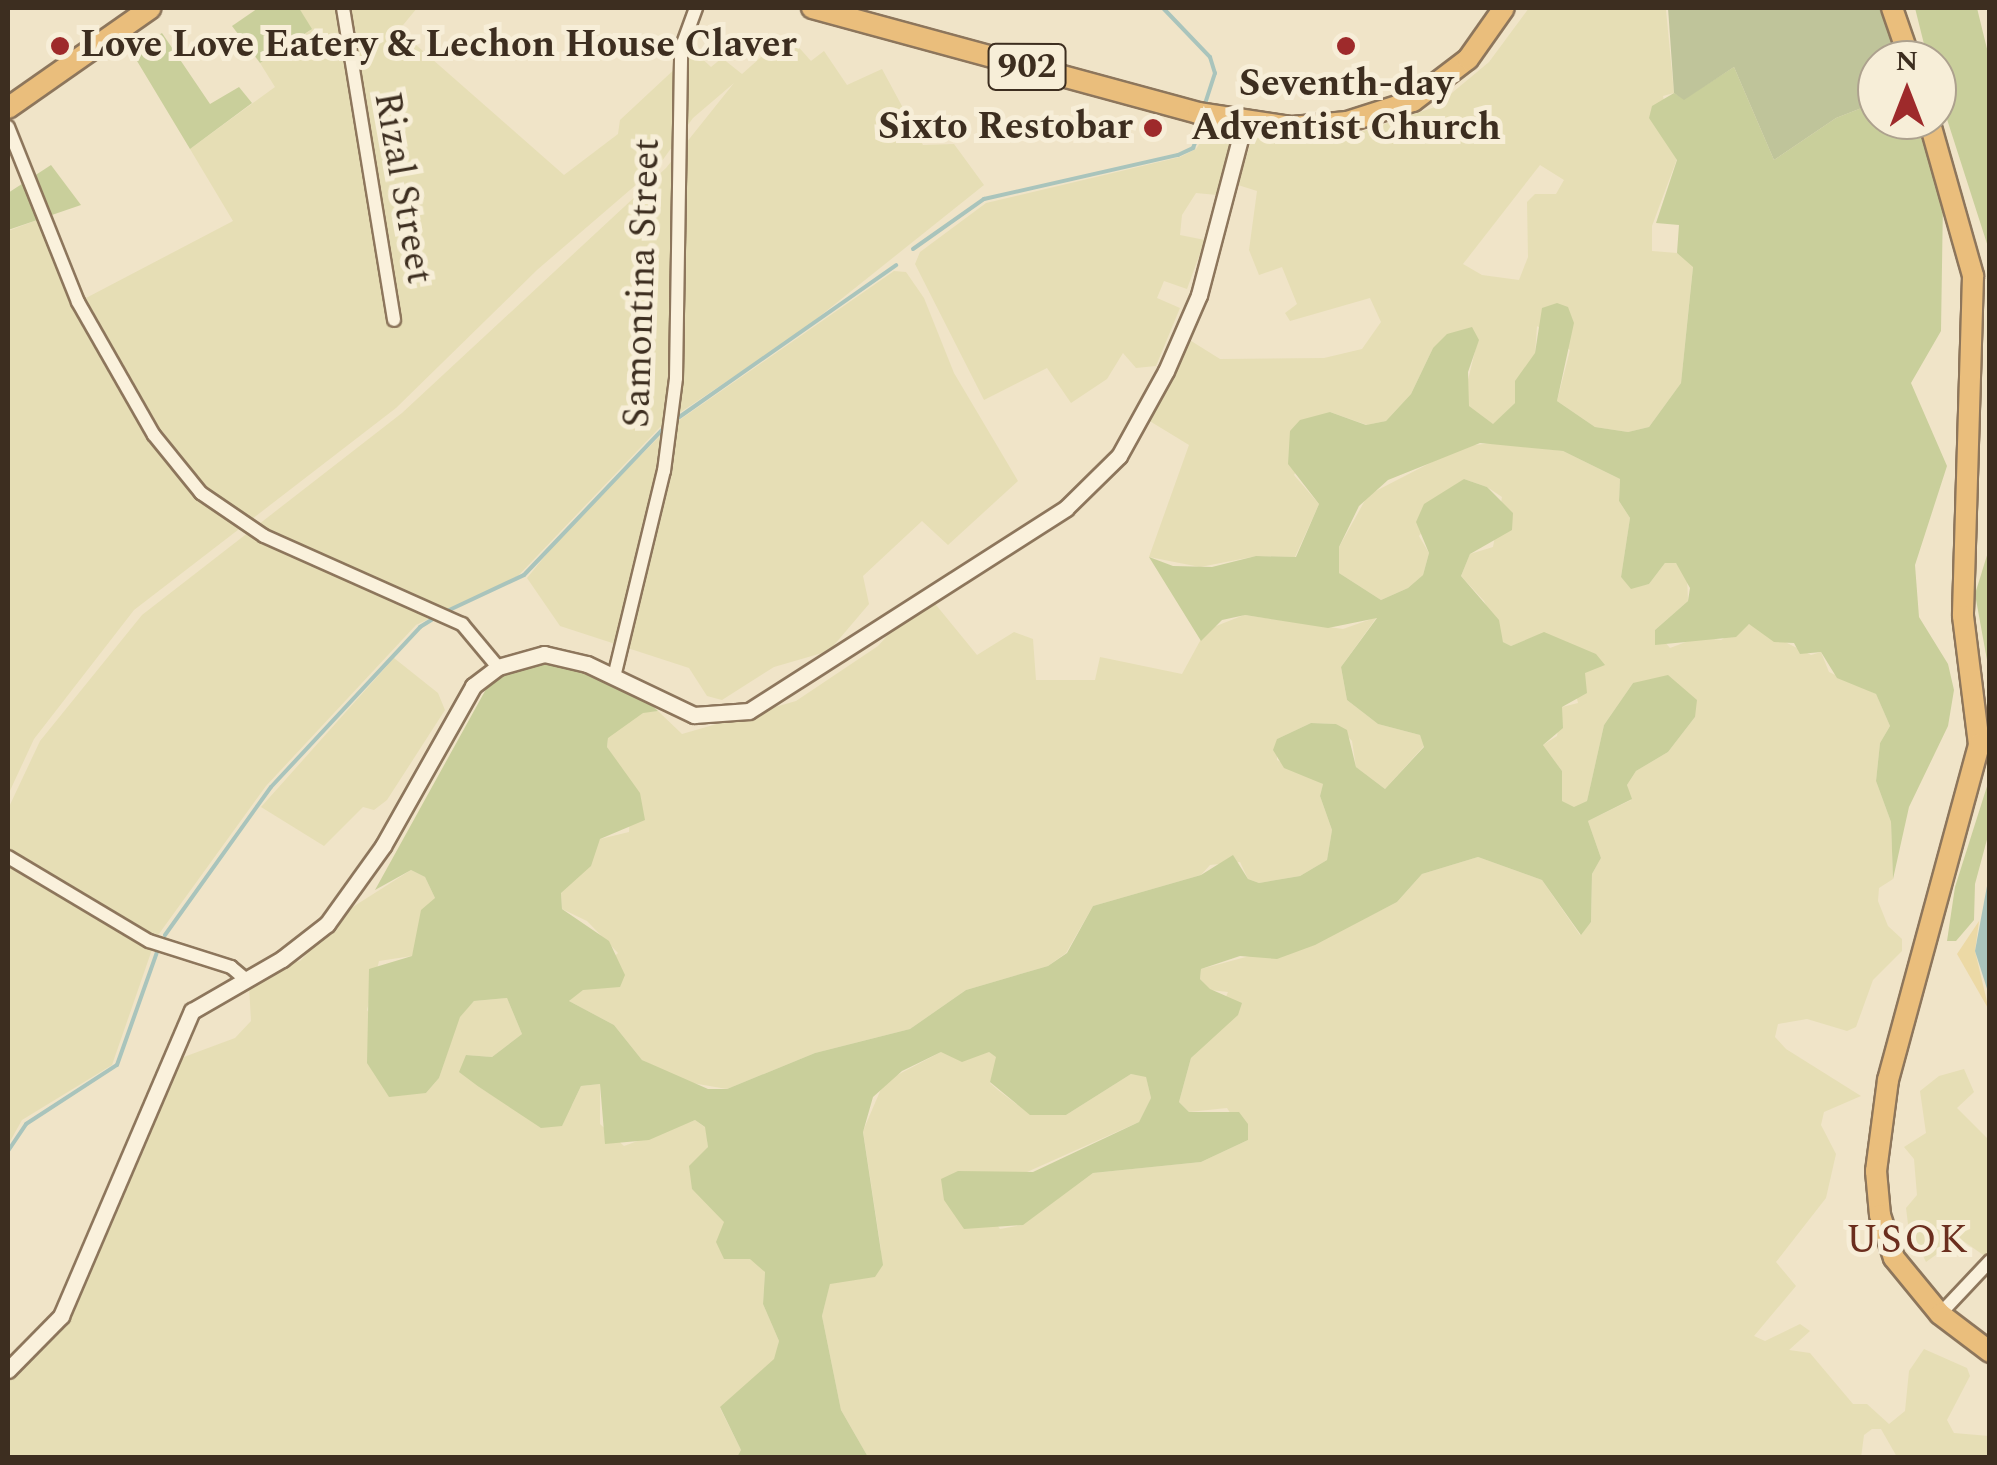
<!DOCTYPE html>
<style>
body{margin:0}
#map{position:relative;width:1997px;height:1465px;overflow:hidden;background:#f0e4c8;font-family:Spectral,serif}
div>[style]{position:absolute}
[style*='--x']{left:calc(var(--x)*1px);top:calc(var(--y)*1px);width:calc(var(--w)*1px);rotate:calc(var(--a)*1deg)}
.farmland>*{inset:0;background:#e6deb5}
.green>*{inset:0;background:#c9cf9b}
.sand>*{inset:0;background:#ecd9a5}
.cemetery>*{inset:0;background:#bfc49a}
.water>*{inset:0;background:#a9c4bc}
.stream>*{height:4px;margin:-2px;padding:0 2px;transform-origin:2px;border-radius:2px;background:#a9c4bc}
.roads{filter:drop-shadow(2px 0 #8d765c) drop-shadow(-2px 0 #8d765c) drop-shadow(0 2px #8d765c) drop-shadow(0 -2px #8d765c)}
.minor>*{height:12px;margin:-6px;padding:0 6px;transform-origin:6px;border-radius:6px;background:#faf1dc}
.tertiary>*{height:15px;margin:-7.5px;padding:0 7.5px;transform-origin:7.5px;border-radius:7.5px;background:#faf1dc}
.trunk>*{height:20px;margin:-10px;padding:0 10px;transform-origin:10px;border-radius:10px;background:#eabe7c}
.dots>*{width:28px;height:28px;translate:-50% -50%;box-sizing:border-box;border:5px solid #f7eed8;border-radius:50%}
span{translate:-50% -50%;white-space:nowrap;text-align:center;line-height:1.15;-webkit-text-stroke:10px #f7eed8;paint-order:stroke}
.shield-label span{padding:2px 8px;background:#f7eed8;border:2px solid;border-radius:8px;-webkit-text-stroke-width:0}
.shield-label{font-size:35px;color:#3d2e20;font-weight:700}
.poi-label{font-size:38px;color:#3d2e20;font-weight:700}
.left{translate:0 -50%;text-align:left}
.right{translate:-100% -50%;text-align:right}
.street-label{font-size:38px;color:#3d2e20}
.neighbourhood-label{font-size:40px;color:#6b2e1e;letter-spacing:2.5px}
.frame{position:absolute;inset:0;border:10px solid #3d2e20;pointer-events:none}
.north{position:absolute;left:1857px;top:40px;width:100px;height:100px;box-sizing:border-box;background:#f7eed8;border:2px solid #ada18e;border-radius:50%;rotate:0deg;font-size:28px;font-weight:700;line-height:40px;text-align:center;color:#3d2e20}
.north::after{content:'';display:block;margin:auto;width:35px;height:45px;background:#9e2a2b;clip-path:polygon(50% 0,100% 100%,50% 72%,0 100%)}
</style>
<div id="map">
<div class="farmland">
<i style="clip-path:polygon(299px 8px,417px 8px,399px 30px,564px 175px,618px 134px,620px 120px,694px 51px,711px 67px,722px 58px,742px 74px,787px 34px,811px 61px,824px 51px,847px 85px,882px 69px,923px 145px,954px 144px,984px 185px,800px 332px,663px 424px,518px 576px,416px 625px,266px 786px,156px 938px,112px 1065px,22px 1120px,8px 1145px,8px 809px,40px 741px,142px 615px,402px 413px,666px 168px,734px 83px,693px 118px,659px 165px,537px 270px,396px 408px,134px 610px,34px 739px,8px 795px,8px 231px,40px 219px,63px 284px,78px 280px,86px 298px,233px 221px,190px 149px,275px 87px,260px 63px,311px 30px)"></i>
<i style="clip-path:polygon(evenodd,1529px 8px,1666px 10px,1674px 93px,1663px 96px,1677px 159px,1652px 226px,1652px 251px,1677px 253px,1693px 266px,1681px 383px,1649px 427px,1628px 432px,1595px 427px,1557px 401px,1570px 350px,1537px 326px,1535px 354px,1516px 381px,1515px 403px,1493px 425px,1469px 407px,1466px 388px,1478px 339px,1433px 348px,1411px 394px,1386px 421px,1367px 425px,1330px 412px,1294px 475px,1319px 504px,1295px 557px,1257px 556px,1200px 567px,1149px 557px,1189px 445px,1148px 420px,1188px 339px,1220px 359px,1324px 358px,1362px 349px,1381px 322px,1370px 298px,1290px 321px,1285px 313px,1297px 304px,1282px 267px,1259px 275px,1249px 250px,1257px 191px,1238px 185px,1252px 138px,1340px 139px,1435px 107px,1489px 62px,1529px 8px,1540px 165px,1564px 180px,1556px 194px,1535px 194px,1527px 202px,1528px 257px,1519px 280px,1482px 275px,1463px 264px,1540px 165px)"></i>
<i style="clip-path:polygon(1211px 126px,1226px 128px,1232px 137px,1217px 195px,1196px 193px,1182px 215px,1180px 235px,1205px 240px,1187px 289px,1164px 281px,1157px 298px,1180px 308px,1156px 366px,1136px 368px,1123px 353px,1107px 379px,1071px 403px,1047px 368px,984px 400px,915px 264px,920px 252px,986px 203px,1180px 157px,1196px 149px)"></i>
<i style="clip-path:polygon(894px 271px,906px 272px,924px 298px,954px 373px,1018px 481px,948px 545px,922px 521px,863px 576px,869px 604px,829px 651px,774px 667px,722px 700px,707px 696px,689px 668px,560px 626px,527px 578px,568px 528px,668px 428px)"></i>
<i style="clip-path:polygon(1495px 443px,1563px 451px,1620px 479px,1619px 501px,1630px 518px,1621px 577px,1631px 588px,1649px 584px,1665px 563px,1676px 563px,1687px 576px,1688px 601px,1655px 630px,1670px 648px,1699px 637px,1721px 640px,1749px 624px,1811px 655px,1821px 652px,1829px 672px,1876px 694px,1890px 726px,1880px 743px,1876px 781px,1891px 822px,1893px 879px,1879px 888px,1878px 901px,1888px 926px,1902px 939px,1902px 951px,1873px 980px,1856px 1027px,1847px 1031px,1807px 1019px,1778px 1024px,1775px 1037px,1786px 1049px,1861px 1096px,1824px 1112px,1821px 1125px,1836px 1154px,1826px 1198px,1776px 1262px,1796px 1286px,1754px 1336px,1765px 1341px,1800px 1324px,1810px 1331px,1789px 1350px,1810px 1353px,1853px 1404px,1867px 1404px,1889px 1424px,1905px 1411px,1909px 1371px,1924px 1349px,1967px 1368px,1970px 1376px,1947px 1420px,1954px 1433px,1989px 1436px,1989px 1457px,1897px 1457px,1881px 1429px,1872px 1429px,1864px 1435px,1861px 1458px,868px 1457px,841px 1410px,822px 1316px,830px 1283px,874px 1277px,881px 1250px,863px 1131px,884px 1082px,941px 1052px,989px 1052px,997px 1057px,990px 1083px,998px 1090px,1031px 1115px,1066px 1115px,1131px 1074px,1146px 1076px,1151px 1098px,1139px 1122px,1018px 1176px,958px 1171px,1000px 1229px,1022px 1225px,1093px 1173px,1201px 1162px,1248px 1140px,1227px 1108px,1189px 1112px,1179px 1102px,1191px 1058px,1207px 1041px,1228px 992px,1210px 990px,1200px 979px,1201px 969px,1336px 933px,1397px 902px,1422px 874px,1478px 857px,1542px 880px,1580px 935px,1591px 922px,1592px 874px,1601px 858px,1588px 821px,1631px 800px,1627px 785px,1636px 771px,1668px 752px,1695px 717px,1633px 683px,1604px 725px,1587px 801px,1574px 808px,1562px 801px,1562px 771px,1543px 745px,1557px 736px,1562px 707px,1578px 703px,1564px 642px,1544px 633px,1511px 646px,1503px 642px,1484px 601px,1461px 576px,1470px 554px,1493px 547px,1502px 497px,1487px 487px,1464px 479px,1419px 536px,1429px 553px,1423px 575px,1408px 588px,1381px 600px,1339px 573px,1339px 547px,1368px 495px,1463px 446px)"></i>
<i style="clip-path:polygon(932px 600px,977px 655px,1014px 632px,1033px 639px,1036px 680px,1095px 680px,1100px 657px,1182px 674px,1206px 630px,1244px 615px,1343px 629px,1377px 617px,1341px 667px,1347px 700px,1378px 724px,1420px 735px,1424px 746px,1385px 789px,1356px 767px,1352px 741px,1336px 724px,1311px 723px,1277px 739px,1277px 760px,1323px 784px,1320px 796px,1332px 830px,1327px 860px,1300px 876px,1259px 883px,1248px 879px,1240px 862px,1210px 865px,1201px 875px,1093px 906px,1066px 953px,1048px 966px,966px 990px,910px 1029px,815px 1053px,727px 1089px,686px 1082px,642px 1060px,614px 1025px,569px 1001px,618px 953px,587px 921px,562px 909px,561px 893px,600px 839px,629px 832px,632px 786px,607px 747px,608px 737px,643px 712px,658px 711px,682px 734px,796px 701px,878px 646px,906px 615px)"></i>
<i style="clip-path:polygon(394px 658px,438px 693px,445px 710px,387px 800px,374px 810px,363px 807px,324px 846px,261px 807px)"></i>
<i style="clip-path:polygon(411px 870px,425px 877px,435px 898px,412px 956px,379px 961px,367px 1010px,426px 1093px,439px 1078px,459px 1017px,474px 1001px,507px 998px,522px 1034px,492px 1057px,466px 1055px,479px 1087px,525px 1116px,572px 1105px,581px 1086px,600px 1084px,600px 1124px,624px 1146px,695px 1120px,706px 1128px,708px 1147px,692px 1189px,714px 1206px,765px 1272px,763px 1304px,779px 1341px,775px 1359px,720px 1408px,741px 1450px,737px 1457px,8px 1458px,8px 1370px,48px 1335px,165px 1064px,235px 1038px,251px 1021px,249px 986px,273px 967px,300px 961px,348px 910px)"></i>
<i style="clip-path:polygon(1964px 1069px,1974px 1092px,1957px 1108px,1989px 1140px,1989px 1259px,1959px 1238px,1926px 1262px,1908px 1224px,1906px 1208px,1917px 1195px,1914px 1159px,1904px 1147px,1926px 1133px,1920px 1091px,1939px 1076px)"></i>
</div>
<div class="green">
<i style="clip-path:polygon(258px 8px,299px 8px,312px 29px,260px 63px,232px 26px)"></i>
<i style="clip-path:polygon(1915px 8px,1977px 8px,1989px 57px,1989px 250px,1937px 88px,1937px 60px,1928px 60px)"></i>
<i style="clip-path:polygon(162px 33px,210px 104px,239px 87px,252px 103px,190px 149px,131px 51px)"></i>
<i style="clip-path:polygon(1734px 67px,1774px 160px,1836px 118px,1877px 102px,1877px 120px,1916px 120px,1943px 201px,1941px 331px,1911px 383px,1947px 466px,1915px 565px,1919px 617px,1948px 664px,1954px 690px,1948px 726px,1909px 807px,1893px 879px,1891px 822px,1876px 781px,1880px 743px,1890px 726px,1876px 694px,1837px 678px,1821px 652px,1800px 654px,1794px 643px,1774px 642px,1749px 624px,1736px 637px,1655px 645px,1655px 630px,1688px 601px,1690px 588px,1676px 563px,1665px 563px,1649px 584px,1631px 589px,1621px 577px,1630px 518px,1619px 501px,1620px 479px,1563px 451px,1480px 443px,1388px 480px,1359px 506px,1339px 547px,1339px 573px,1381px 600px,1408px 588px,1423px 575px,1429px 553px,1416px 522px,1424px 504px,1464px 479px,1487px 487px,1513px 513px,1512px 530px,1470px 554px,1461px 576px,1499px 620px,1503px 642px,1511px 646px,1544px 632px,1596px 654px,1605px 665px,1585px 673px,1587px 693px,1562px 707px,1563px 728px,1543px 745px,1562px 771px,1562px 801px,1574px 807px,1587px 801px,1604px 725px,1633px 683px,1668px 675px,1697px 700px,1695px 717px,1668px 752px,1636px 771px,1627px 785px,1632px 799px,1588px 821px,1601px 858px,1592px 874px,1591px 922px,1581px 935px,1542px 880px,1478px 857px,1422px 874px,1397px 902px,1315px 945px,1277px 959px,1240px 956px,1201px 969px,1200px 979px,1210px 989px,1242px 1003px,1238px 1015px,1191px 1058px,1179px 1102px,1189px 1112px,1239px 1112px,1248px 1124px,1248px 1140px,1201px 1162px,1093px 1173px,1023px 1225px,964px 1229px,944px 1200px,941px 1179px,958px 1171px,1033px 1172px,1139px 1122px,1151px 1098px,1146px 1077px,1131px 1074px,1066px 1115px,1030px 1115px,990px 1082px,996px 1057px,989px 1052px,962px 1062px,941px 1052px,902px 1071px,873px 1097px,863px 1132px,883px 1265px,875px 1277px,830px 1284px,822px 1316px,841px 1410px,868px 1457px,737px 1457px,741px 1450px,720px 1407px,774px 1359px,779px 1341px,763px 1304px,765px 1272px,750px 1259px,724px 1259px,716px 1242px,724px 1222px,692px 1189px,689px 1166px,708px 1147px,705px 1127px,695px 1120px,649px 1140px,605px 1144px,600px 1084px,581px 1086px,562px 1126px,541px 1128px,479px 1087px,459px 1072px,466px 1055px,492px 1057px,522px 1034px,507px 998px,474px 1001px,460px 1017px,439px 1078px,426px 1093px,389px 1097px,367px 1063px,369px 969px,412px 956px,421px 910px,435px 898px,425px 877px,411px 870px,375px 890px,490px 682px,503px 670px,537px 662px,572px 665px,640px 695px,658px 711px,643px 713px,608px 738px,607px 747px,640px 793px,645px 820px,600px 839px,591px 866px,561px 893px,562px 909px,609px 941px,625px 975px,620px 987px,583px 990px,569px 1001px,614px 1025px,642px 1060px,708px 1089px,727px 1089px,815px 1053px,910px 1029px,966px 990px,1048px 966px,1067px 953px,1093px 906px,1201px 875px,1233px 855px,1248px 879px,1259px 883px,1300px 876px,1327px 860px,1332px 830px,1320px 796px,1323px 784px,1284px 768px,1273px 750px,1277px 739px,1311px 723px,1336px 724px,1347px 730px,1356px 767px,1385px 789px,1424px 747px,1420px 735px,1378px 724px,1347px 700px,1341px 667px,1377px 618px,1328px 628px,1245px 615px,1222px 620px,1201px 641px,1149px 557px,1173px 566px,1212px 567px,1256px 556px,1296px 557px,1319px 504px,1288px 464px,1290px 431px,1300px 420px,1330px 412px,1366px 425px,1386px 421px,1411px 394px,1433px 348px,1447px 334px,1472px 327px,1479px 340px,1468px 372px,1469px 406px,1493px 424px,1515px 403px,1515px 381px,1535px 353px,1542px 308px,1557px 303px,1568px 307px,1574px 323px,1557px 401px,1595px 427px,1628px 432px,1649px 427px,1681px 383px,1693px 267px,1677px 253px,1679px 225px,1656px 223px,1677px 160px,1649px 118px,1652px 106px,1674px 93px,1684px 99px)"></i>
<i style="clip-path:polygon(51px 165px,81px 205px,8px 230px,8px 193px)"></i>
<i style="clip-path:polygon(1989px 549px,1989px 671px,1975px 594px)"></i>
<i style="clip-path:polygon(1989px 780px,1989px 832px,1975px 884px,1974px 920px,1956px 941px,1947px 941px,1955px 887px)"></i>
</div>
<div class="sand">
<i style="clip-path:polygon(1979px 921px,1975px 951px,1989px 1010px,1957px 954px)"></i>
</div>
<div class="cemetery">
<i style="clip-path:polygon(1882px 8px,1900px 60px,1877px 60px,1877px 102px,1836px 118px,1774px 160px,1734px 67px,1684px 100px,1674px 93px,1668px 8px)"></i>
</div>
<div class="water">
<i style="clip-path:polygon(1989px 875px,1989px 995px,1975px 951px)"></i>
</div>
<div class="stream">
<i style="--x:1163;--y:8;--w:68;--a:46.2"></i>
<i style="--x:1210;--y:57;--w:17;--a:73"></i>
<i style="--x:1215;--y:73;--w:33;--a:108"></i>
<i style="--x:913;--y:249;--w:87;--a:-35.2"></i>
<i style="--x:984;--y:199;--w:199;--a:-12.8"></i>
<i style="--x:1178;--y:155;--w:17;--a:-25"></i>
<i style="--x:1193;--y:148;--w:22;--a:-68"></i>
<i style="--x:675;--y:420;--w:270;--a:-35"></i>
<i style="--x:445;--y:612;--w:87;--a:-25.1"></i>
<i style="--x:524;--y:575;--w:202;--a:-46.4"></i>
<i style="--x:165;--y:935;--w:182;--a:-54.4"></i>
<i style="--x:271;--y:787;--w:219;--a:-47"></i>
<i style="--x:420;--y:627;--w:19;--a:-32"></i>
<i style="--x:8;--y:1151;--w:32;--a:-56"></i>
<i style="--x:26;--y:1124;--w:108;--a:-33"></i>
<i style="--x:117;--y:1065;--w:123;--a:-70.5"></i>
</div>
<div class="roads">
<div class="minor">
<i style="--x:343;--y:8;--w:316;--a:80.7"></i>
<i style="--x:8;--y:127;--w:188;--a:68.2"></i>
<i style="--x:78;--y:302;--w:153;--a:60.3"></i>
<i style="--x:154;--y:435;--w:75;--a:51"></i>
<i style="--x:201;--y:493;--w:76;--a:34.3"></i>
<i style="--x:264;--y:536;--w:217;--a:24"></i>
<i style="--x:462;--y:624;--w:56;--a:50.1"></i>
<i style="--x:614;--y:677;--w:212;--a:-76.4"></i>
<i style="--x:664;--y:471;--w:94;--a:-82.6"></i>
<i style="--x:676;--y:378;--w:329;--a:-89.1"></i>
<i style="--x:681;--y:49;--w:44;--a:-69.9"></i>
<i style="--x:8;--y:857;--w:164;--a:30.8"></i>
<i style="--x:149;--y:941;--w:86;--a:17.6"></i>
<i style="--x:231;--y:967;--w:16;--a:40"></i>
<i style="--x:1940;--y:1314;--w:73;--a:-46.7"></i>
</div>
<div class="tertiary">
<i style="--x:8;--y:1370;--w:76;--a:-45.5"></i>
<i style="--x:61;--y:1316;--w:332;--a:-66.8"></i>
<i style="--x:192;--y:1011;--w:104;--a:-30"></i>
<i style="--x:282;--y:959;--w:57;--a:-37.9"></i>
<i style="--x:327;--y:924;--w:96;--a:-54.3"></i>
<i style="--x:383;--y:846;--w:184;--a:-60.6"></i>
<i style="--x:473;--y:686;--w:31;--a:-37"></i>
<i style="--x:498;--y:667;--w:48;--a:-15.8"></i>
<i style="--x:544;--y:654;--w:44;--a:13.1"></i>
<i style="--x:587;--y:664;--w:119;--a:25.5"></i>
<i style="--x:694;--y:715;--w:55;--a:-4.2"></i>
<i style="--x:749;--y:711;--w:376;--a:-32.6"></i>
<i style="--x:1066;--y:508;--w:74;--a:-44.5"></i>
<i style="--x:1119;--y:456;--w:97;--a:-61.1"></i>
<i style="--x:1166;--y:371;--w:83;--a:-66.5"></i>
<i style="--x:1199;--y:295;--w:178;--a:-75.3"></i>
</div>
<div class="trunk">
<i style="--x:812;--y:8;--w:400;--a:15.2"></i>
<i style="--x:1198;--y:113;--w:95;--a:8.5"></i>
<i style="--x:1292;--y:127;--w:55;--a:-5.2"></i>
<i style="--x:1347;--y:122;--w:69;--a:-17.7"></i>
<i style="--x:1413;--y:101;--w:69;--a:-37.4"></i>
<i style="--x:1468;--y:59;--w:62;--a:-54.8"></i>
<i style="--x:1892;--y:8;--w:55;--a:70.9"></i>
<i style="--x:8;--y:108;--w:174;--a:-35"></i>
<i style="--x:1929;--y:120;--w:162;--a:74.2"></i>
<i style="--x:1973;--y:276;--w:340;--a:91.7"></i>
<i style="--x:1963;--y:616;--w:130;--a:82.9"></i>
<i style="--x:1979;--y:745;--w:347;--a:105.2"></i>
<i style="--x:1888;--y:1080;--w:92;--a:97.5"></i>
<i style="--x:1876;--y:1171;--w:44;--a:84.8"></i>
<i style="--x:1880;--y:1215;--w:45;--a:72"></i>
<i style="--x:1894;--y:1258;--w:72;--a:50.6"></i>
<i style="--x:1940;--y:1314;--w:63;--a:37.2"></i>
</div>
</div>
<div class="dots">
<i style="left:60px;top:46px;background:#9e2a2b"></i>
<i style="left:1346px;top:46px;background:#9e2a2b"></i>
<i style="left:1153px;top:128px;background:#9e2a2b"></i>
</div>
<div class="shield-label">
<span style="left:1027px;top:67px">902</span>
</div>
<div class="poi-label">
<span class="left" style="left:80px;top:46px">Love Love Eatery &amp; Lechon House Claver</span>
<span style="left:1346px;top:107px">Seventh-day<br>Adventist Church</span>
<span class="right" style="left:1133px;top:128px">Sixto Restobar</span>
</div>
<div class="street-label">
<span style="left:402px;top:188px;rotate:80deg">Rizal Street</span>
<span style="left:643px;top:283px;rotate:-88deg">Samontina Street</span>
</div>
<div class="neighbourhood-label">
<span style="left:1908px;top:1241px">USOK</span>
</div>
<div class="frame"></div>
<div class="north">N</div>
</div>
